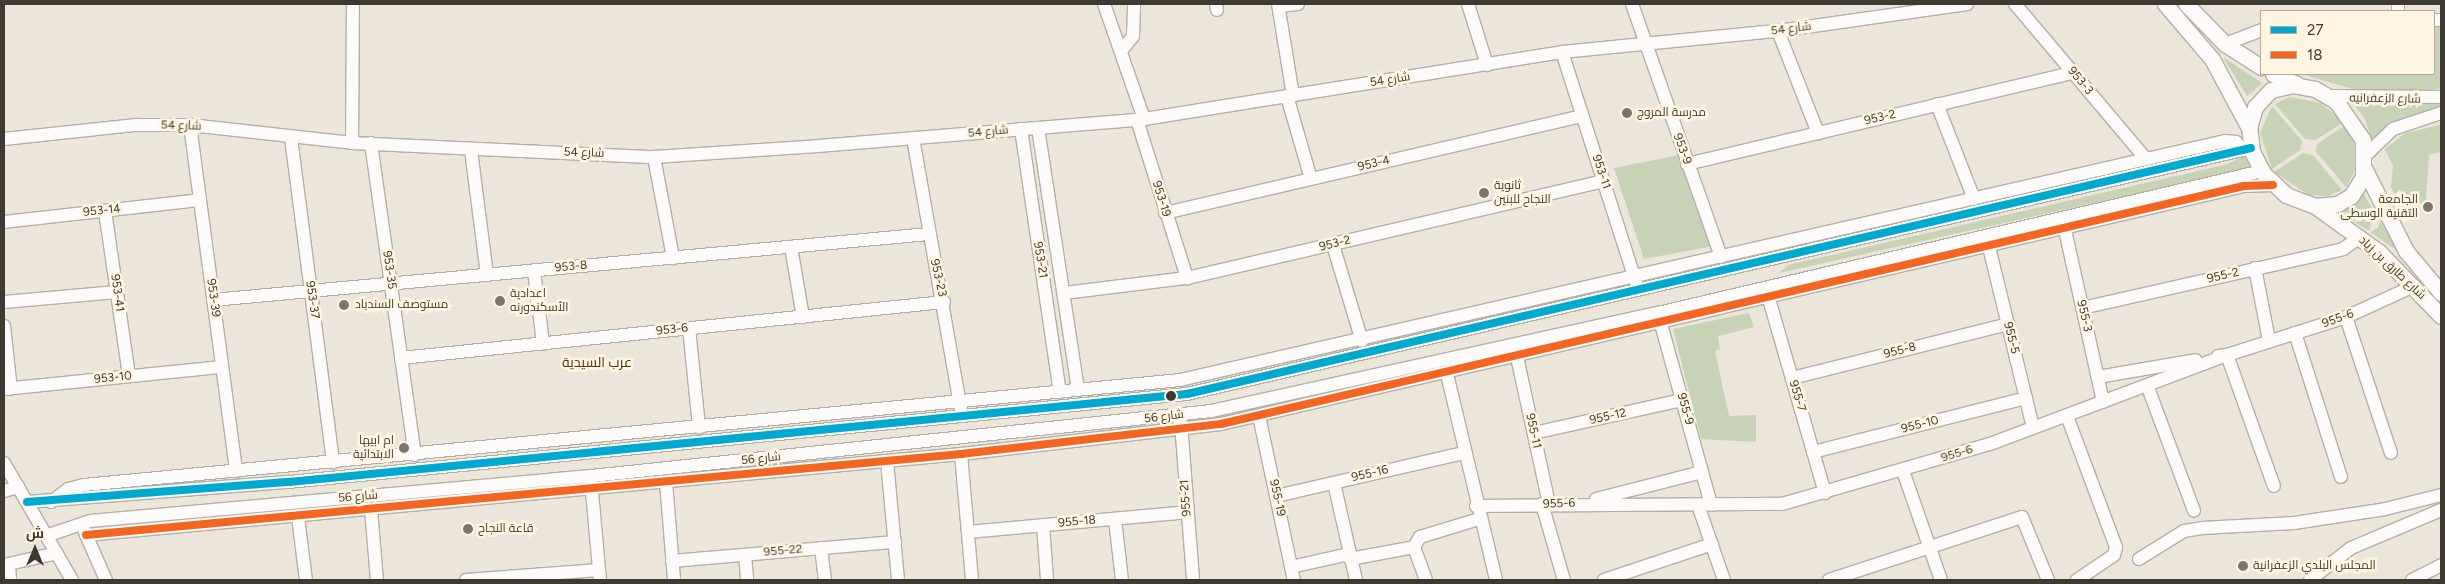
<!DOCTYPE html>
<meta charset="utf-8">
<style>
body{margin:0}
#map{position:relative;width:2445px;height:584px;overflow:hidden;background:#ebe5da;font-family:Figtree,Cairo,sans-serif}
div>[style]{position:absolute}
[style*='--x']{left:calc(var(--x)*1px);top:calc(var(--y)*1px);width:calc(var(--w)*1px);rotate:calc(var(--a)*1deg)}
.green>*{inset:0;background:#c7d3b4}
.roads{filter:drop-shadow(1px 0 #b3afa7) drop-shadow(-1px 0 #b3afa7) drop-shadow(0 1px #b3afa7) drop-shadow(0 -1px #b3afa7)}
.minor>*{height:12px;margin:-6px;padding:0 6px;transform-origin:6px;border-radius:6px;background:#fcfbf9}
.major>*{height:15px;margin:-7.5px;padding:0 7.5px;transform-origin:7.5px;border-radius:7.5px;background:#fcfbf9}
.bus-1>*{height:8px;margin:-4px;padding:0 4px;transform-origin:4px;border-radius:4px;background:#00a9ce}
.bus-2>*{height:8px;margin:-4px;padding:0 4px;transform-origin:4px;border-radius:4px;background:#f26522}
.dots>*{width:14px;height:14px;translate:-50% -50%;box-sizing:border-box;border:2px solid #fff5e1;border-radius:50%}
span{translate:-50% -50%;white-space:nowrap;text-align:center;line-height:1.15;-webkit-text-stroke:5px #fff5e1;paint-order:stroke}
.street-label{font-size:12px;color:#3e3a32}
.poi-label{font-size:12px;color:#3e3a32}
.left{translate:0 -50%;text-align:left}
.right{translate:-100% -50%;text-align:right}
.neighbourhood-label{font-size:14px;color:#4e3713}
.frame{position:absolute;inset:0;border:5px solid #3e3a32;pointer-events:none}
.legend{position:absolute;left:2260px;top:10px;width:175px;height:65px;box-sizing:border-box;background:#fff5e1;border:1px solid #b2aa9b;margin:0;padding:6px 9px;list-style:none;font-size:15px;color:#3e3a32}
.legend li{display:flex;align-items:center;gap:10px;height:25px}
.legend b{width:25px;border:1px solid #b2aa9b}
.north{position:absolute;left:10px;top:524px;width:50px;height:50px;-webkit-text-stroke:4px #fff5e1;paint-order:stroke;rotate:0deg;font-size:14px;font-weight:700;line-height:20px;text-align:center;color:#3e3a32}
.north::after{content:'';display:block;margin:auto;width:18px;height:22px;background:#3e3a32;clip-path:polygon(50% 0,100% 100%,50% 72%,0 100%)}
</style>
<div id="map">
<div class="green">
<i style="clip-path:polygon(2434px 26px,2441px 27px,2441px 88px,2420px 93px,2356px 90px,2301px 74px,2434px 74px)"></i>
<i style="clip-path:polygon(2223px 57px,2262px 83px,2247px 96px)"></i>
<i style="clip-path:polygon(2290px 97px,2321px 103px,2344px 122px,2315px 140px,2305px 139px,2275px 104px)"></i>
<i style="clip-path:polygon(2441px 101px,2441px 110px,2372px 141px,2365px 119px,2352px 102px,2392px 106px)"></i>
<i style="clip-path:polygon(2272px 106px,2302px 141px,2300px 150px,2272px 169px,2260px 133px)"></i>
<i style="clip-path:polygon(2346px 125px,2356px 148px,2357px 167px,2346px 187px,2316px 152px,2317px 144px)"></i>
<i style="clip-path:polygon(2441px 125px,2441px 152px,2429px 155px,2426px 200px,2405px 213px,2391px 187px,2393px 166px,2385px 149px,2405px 133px)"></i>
<i style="clip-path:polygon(2303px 153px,2313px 155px,2342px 190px,2328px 196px,2309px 195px,2274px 172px)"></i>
<i style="clip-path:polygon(1679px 155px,1714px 246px,1644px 259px,1614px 168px)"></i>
<i style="clip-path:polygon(2244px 155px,2251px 168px,1779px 273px,1788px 265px,2228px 164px)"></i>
<i style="clip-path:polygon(2364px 194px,2379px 220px,2372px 222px,2369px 231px,2341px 213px)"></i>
<i style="clip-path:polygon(2380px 221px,2398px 251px,2370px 232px,2378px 228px)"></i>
<i style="clip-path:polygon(1749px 313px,1754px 327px,1718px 336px,1720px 349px,1715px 351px,1729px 416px,1756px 415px,1756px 442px,1701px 439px,1673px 329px)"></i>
</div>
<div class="roads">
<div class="minor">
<i style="--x:1104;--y:4;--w:122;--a:70.8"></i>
<i style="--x:1216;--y:4;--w:6;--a:81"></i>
<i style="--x:1278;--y:4;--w:93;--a:80.7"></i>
<i style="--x:1468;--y:4;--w:64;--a:72.7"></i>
<i style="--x:1632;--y:4;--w:268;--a:70.6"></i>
<i style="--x:2015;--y:4;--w:203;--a:49.8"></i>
<i style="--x:2398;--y:4;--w:7;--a:90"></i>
<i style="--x:1279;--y:6;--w:19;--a:-6"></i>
<i style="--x:2434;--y:20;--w:7;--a:0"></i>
<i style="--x:1778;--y:31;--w:110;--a:68.6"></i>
<i style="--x:2225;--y:44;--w:39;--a:-21"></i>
<i style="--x:1121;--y:51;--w:19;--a:-51"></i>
<i style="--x:1133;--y:36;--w:32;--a:-88"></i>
<i style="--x:1562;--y:52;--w:245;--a:72.2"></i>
<i style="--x:1287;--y:96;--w:86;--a:73.9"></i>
<i style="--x:2329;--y:96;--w:112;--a:0.5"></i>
<i style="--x:1937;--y:104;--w:102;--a:68.7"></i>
<i style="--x:1137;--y:120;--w:166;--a:72.4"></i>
<i style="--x:190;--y:125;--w:349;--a:82.4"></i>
<i style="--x:1038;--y:128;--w:265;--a:81.3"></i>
<i style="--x:1021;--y:129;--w:266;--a:81.6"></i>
<i style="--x:291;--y:138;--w:327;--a:82.6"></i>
<i style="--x:913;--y:138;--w:275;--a:80"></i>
<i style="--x:4;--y:139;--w:133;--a:-6.1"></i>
<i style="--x:136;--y:125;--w:54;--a:0"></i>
<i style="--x:190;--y:125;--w:163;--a:6.3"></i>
<i style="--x:352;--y:143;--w:302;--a:2.7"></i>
<i style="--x:654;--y:157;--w:164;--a:-3.8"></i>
<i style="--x:818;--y:146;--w:327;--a:-4.7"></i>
<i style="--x:1144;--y:119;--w:423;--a:-9.1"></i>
<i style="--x:1562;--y:52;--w:217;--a:-5.6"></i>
<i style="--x:1778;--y:31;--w:191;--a:-8.1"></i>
<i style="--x:352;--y:143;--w:139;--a:-89.6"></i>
<i style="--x:371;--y:143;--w:315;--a:82"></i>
<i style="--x:471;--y:150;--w:126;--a:82.7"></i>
<i style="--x:2366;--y:155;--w:37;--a:-44"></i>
<i style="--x:2393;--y:129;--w:51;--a:-18.4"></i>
<i style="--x:654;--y:157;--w:103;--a:79.3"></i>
<i style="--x:1687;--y:164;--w:397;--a:-13.3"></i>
<i style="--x:105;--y:211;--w:167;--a:81.7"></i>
<i style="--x:1165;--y:213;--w:428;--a:-13.1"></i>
<i style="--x:4;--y:222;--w:197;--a:-6.4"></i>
<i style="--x:2065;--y:230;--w:176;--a:77.5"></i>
<i style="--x:1333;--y:245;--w:100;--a:73.2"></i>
<i style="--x:791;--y:247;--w:71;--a:80.3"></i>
<i style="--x:1989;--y:247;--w:186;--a:76.3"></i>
<i style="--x:2255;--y:268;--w:74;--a:79.1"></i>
<i style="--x:534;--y:271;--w:73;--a:82.9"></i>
<i style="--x:1064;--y:293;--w:124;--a:-7"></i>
<i style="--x:1187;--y:278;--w:427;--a:-13.1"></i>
<i style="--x:1769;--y:299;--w:202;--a:73.9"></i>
<i style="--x:213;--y:300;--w:718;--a:-5.27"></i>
<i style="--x:4;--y:302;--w:113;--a:-5.1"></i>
<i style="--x:2082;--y:308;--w:268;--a:-12.7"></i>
<i style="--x:2343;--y:249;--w:21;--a:-35"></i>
<i style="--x:1659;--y:317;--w:195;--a:74.5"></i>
<i style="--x:2346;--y:317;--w:143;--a:71.7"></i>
<i style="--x:4;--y:326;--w:63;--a:83.7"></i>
<i style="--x:689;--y:328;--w:100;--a:84.2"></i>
<i style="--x:2295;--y:333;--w:151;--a:72.3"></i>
<i style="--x:2218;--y:356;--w:9;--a:-6"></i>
<i style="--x:2227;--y:355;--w:139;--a:70.3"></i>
<i style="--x:1517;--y:357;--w:150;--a:77.7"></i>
<i style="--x:401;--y:358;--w:546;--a:-5.89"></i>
<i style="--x:1447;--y:374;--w:212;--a:76.6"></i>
<i style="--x:2098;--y:377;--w:99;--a:-9.8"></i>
<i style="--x:1792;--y:378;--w:223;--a:-14"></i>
<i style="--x:2147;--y:385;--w:134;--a:69.5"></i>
<i style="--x:4;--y:389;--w:219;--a:-5.8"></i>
<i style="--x:1259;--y:416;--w:168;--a:78"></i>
<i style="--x:2067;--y:416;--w:140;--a:69.5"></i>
<i style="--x:2116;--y:547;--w:8;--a:104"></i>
<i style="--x:2114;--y:555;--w:45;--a:146"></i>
<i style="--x:1181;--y:423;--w:157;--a:85.6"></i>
<i style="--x:1534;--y:433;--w:152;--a:-12.6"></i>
<i style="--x:1813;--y:452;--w:220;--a:-14.2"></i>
<i style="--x:961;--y:454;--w:126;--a:85"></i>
<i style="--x:887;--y:461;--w:120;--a:84.7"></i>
<i style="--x:4;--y:463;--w:135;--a:59.8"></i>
<i style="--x:1903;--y:471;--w:115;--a:70.8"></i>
<i style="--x:591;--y:481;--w:99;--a:84.8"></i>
<i style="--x:666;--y:482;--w:98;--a:85.3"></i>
<i style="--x:1334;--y:483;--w:99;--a:77.2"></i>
<i style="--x:4;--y:491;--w:15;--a:-16"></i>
<i style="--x:1276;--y:496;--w:193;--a:-12.9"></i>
<i style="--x:1596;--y:499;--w:109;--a:-14.3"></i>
<i style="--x:27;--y:502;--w:263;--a:-4.4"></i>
<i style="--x:289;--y:482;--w:902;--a:-5.6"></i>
<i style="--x:1187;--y:394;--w:1092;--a:-13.02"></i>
<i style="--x:51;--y:502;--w:21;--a:-37"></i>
<i style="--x:68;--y:489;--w:16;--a:-14"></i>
<i style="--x:84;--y:485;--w:1101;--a:-5.47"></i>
<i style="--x:1180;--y:380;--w:1072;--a:-12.88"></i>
<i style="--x:2225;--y:141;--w:11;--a:5"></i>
<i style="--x:2236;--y:142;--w:11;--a:49"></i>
<i style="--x:1542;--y:504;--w:79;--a:73.9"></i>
<i style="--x:1698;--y:505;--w:79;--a:70.9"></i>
<i style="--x:1476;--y:506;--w:306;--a:-0.4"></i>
<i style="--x:1782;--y:504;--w:216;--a:-16.1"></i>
<i style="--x:1990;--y:444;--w:253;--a:-20.6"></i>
<i style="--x:2227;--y:355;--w:125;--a:-17.7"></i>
<i style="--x:2346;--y:317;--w:75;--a:-24.5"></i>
<i style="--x:371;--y:509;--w:71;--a:85.2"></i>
<i style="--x:298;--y:517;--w:64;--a:82.8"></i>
<i style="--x:1115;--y:519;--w:61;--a:83.5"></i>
<i style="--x:1043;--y:525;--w:55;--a:85.8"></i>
<i style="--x:84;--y:530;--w:55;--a:66.3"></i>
<i style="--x:968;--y:532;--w:219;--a:-5.2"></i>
<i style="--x:86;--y:535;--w:879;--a:-5.29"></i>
<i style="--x:961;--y:454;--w:262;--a:-6.6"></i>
<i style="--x:1221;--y:424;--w:1050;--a:-13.1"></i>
<i style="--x:2244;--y:186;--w:29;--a:-2"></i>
<i style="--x:46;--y:536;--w:46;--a:-18.8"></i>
<i style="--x:90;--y:521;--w:503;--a:-5.13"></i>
<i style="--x:591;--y:476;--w:623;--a:-5.98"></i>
<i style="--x:1211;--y:411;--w:458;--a:-12.4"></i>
<i style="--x:1658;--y:313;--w:620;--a:-13.23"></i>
<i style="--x:1414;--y:547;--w:12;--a:-59"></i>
<i style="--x:1420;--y:537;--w:62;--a:-17"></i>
<i style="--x:1414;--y:547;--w:35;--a:70"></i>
<i style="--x:821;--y:548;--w:32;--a:83"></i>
<i style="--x:745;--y:555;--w:25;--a:85"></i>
<i style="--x:1350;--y:559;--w:65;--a:-10.6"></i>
<i style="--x:2139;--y:559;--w:53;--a:-31.9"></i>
<i style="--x:2184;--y:531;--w:18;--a:-9"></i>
<i style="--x:2202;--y:528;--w:92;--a:-3.1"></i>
<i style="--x:2294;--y:523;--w:92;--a:-8.7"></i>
<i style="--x:2385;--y:509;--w:58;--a:-14"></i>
<i style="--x:672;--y:561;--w:224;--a:-4.9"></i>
<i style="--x:4;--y:565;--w:54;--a:-12.8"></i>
<i style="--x:9;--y:565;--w:15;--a:86"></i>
<i style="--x:1291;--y:567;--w:59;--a:-12.6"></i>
<i style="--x:466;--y:580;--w:133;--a:-4.3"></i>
<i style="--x:1604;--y:580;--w:114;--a:-18.4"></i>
<i style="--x:1829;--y:580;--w:203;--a:-18.1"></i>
<i style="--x:2022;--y:517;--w:68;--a:67.6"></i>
<i style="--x:2310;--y:580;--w:52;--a:-38"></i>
<i style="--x:2351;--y:548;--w:98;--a:-22.9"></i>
<i style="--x:2412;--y:580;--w:33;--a:-27"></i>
</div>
<div class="major">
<i style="--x:2165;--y:4;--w:72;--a:49.5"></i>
<i style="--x:2212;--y:59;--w:78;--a:61.8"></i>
<i style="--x:2186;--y:4;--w:56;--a:45.7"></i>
<i style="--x:2225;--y:44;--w:43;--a:32.6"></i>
<i style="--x:2273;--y:74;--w:26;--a:23"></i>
<i style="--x:2293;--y:85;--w:22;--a:10"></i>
<i style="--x:2315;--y:89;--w:24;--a:30"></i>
<i style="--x:2336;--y:101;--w:47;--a:55.3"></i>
<i style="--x:2363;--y:140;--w:37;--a:90"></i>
<i style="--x:2363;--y:177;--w:22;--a:122"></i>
<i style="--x:2351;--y:196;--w:16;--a:150"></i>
<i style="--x:2337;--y:204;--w:22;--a:175"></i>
<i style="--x:2315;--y:206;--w:31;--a:-159"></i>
<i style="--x:2286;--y:195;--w:32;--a:-136"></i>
<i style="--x:2263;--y:173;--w:25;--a:-117"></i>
<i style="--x:2252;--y:151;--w:23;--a:-97"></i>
<i style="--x:2249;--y:128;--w:22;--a:-74"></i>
<i style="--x:2255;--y:107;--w:23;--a:-47"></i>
<i style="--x:2271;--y:90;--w:23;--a:-13"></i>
<i style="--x:2365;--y:170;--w:91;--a:63.2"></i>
<i style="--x:2406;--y:251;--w:55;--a:50.2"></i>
<i style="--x:2315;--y:206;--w:79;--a:35.7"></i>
<i style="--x:2379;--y:252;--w:89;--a:45.9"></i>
</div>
</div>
<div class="bus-1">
<i style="--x:27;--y:502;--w:263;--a:-4.4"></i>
<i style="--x:289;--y:482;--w:902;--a:-5.6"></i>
<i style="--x:1187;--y:394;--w:1092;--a:-13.02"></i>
</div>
<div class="bus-2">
<i style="--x:86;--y:535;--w:879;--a:-5.29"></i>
<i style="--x:961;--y:454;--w:262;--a:-6.6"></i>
<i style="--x:1221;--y:424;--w:1050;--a:-13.1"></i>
<i style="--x:2244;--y:186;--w:29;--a:-2"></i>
</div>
<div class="dots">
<i style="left:1627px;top:113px;background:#7b766d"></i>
<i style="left:1484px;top:193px;background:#7b766d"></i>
<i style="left:2428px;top:207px;background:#7b766d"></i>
<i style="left:500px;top:301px;background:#7b766d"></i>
<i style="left:344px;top:305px;background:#7b766d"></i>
<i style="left:1171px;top:396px;background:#3e3a32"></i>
<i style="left:404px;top:448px;background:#7b766d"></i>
<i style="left:468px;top:529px;background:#7b766d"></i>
<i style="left:2243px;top:566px;background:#7b766d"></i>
</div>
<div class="street-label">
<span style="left:1791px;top:29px;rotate:-7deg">شارع 54</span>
<span style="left:1390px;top:80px;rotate:-9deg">شارع 54</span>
<span style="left:2080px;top:81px;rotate:50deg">953-3</span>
<span style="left:2385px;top:99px;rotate:1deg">شارع الزعفرانيه</span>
<span style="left:1880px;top:118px;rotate:-13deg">953-2</span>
<span style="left:181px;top:126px;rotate:2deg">شارع 54</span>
<span style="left:988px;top:132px;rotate:-5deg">شارع 54</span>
<span style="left:1682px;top:149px;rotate:70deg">953-9</span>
<span style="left:584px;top:153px;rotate:2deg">شارع 54</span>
<span style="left:1374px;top:164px;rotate:-13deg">953-4</span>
<span style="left:1601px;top:172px;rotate:72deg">953-11</span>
<span style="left:1161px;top:199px;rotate:73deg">953-19</span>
<span style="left:102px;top:211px;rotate:-6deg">953-14</span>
<span style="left:1335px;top:244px;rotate:-14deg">953-2</span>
<span style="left:1040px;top:260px;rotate:81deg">953-21</span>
<span style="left:571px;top:267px;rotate:-5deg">953-8</span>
<span style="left:2392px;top:268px;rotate:43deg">شارع طارق بن زياد</span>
<span style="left:389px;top:270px;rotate:82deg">953-35</span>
<span style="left:2223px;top:276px;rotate:-13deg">955-2</span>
<span style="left:938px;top:278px;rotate:77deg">953-23</span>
<span style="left:117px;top:293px;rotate:82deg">953-41</span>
<span style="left:213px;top:298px;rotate:82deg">953-39</span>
<span style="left:312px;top:300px;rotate:82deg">953-37</span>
<span style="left:2084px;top:316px;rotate:77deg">955-3</span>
<span style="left:2338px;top:319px;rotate:-20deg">955-6</span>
<span style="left:672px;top:330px;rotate:-6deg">953-6</span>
<span style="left:2011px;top:338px;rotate:76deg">955-5</span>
<span style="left:1900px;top:351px;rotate:-14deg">955-8</span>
<span style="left:113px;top:378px;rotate:-6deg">953-10</span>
<span style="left:1797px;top:396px;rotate:74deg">955-7</span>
<span style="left:1685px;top:409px;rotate:74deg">955-9</span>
<span style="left:1164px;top:417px;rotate:-7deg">شارع 56</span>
<span style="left:1608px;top:417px;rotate:-12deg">955-12</span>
<span style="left:1920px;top:425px;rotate:-14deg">955-10</span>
<span style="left:1533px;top:431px;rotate:78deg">955-11</span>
<span style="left:1957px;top:454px;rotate:-17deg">955-6</span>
<span style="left:761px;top:459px;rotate:-6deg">شارع 56</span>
<span style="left:1370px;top:474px;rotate:-13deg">955-16</span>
<span style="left:358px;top:497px;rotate:-5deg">شارع 56</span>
<span style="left:1186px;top:498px;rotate:-94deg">955-21</span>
<span style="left:1277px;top:498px;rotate:78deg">955-19</span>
<span style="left:1559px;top:504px;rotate:-2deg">955-6</span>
<span style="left:1077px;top:522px;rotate:-5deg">955-18</span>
<span style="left:783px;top:551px;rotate:-5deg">955-22</span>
</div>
<div class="poi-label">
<span class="left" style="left:1637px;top:113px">مدرسة المروج</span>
<span class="left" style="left:1494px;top:193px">ثانوية<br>النجاح للبنين</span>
<span class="right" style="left:2418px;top:207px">الجامعة<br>التقنية الوسطى</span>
<span class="left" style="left:510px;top:301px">اعدادية<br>الأسكندورنه</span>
<span class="left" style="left:355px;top:305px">مستوصف السندباد</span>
<span class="right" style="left:394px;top:448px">ام ابيها<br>الابتدائية</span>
<span class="left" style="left:478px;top:529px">قاعة النجاح</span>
<span class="left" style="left:2253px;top:566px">المجلس البلدي الزعفرانية</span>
</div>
<div class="neighbourhood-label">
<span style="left:597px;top:363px">عرب السيدية</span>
</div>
<div class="frame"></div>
<ul class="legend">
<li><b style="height:6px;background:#00a9ce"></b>27</li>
<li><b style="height:6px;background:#f26522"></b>18</li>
</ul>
<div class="north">ش</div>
</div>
